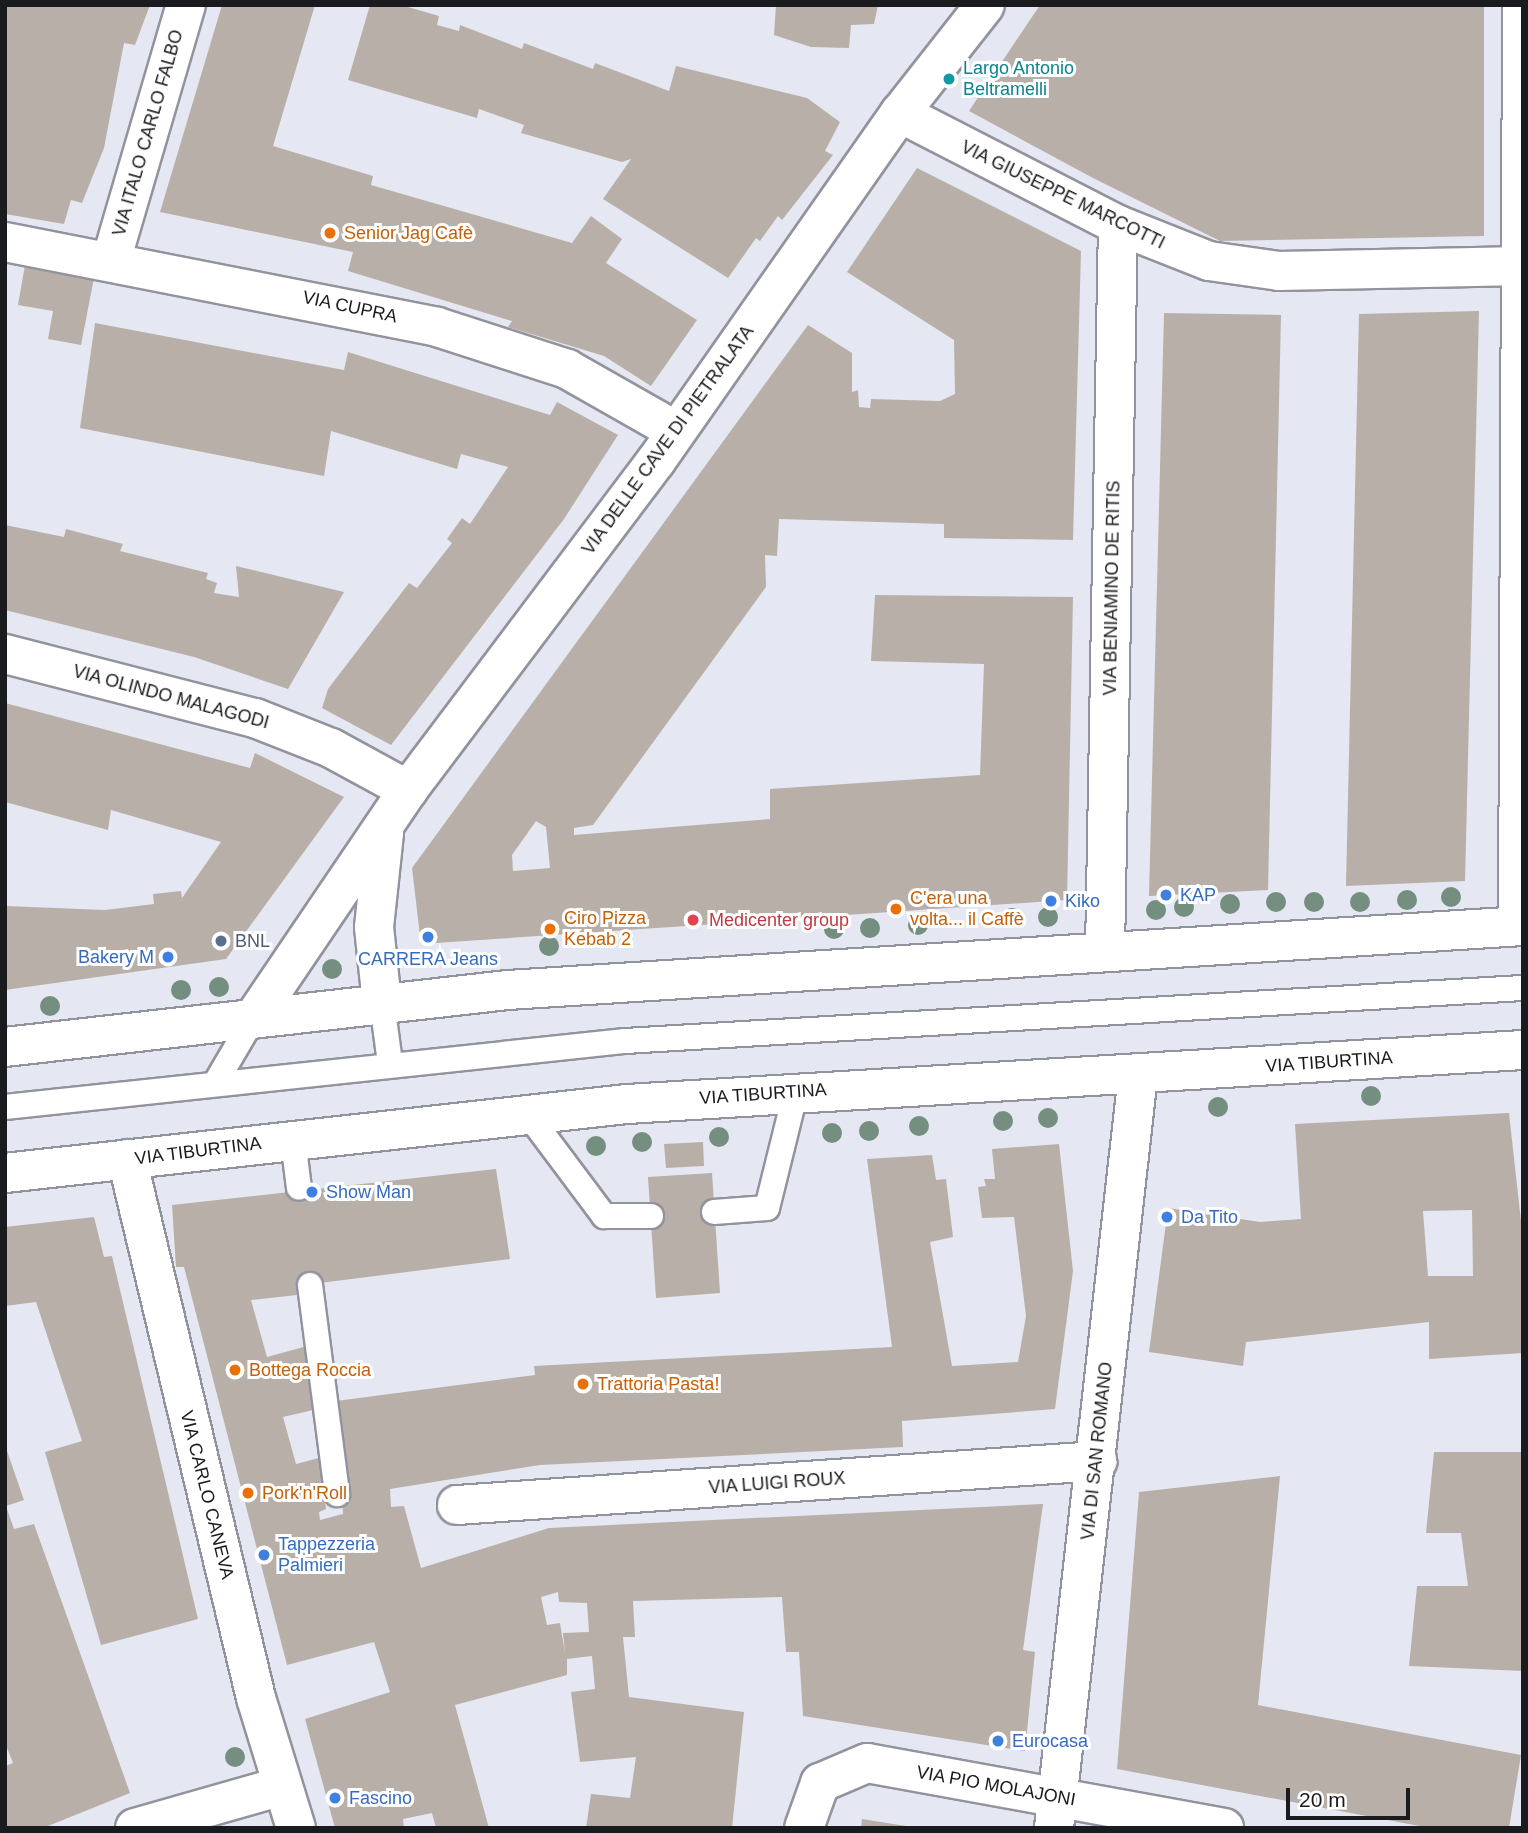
<!DOCTYPE html>
<meta charset="utf-8">
<style>
body{margin:0}
#map{position:relative;width:1528px;height:1833px;overflow:hidden;background:#e5e7f2;font-family:Helvetica,sans-serif}
div>[style]{position:absolute}
[style*='--x']{left:calc(var(--x)*1px);top:calc(var(--y)*1px);width:calc(var(--w)*1px);rotate:calc(var(--a)*1deg)}
.building>*{inset:0;background:#b8b0a8}
.roads{filter:drop-shadow(2px 0 #92939d) drop-shadow(-2px 0 #92939d) drop-shadow(0 2px #92939d) drop-shadow(0 -2px #92939d)}
.service>*{height:24px;margin:-12px;padding:0 12px;transform-origin:12px;border-radius:12px;background:#fff}
.minor>*{height:38px;margin:-19px;padding:0 19px;transform-origin:19px;border-radius:19px;background:#fff}
.primary>*{height:38px;margin:-19px;padding:0 19px;transform-origin:19px;border-radius:19px;background:#fff}
.trees>*{width:20px;height:20px;margin:-10px;border-radius:50%;background:#748f80}
.dots>*{width:19px;height:19px;translate:-50% -50%;box-sizing:border-box;border:4px solid #fff;border-radius:50%}
span{translate:-50% -50%;white-space:nowrap;text-align:center;line-height:1.15;-webkit-text-stroke:6px #fff;paint-order:stroke}
.culture-label{font-size:18px;color:#0d838f}
.left{translate:0 -50%;text-align:left}
.street-label{font-size:18px;color:#1a1b1e}
.food-label{font-size:18px;color:#c56008}
.shop-label{font-size:18px;color:#366cbe}
.right{translate:-100% -50%;text-align:right}
.health-label{font-size:18px;color:#be3a42}
.service-label{font-size:18px;color:#4e5e75}
.frame{position:absolute;inset:0;border:7px solid #1a1b1e;pointer-events:none}
.scale{position:absolute;left:1286px;top:1788px;width:124px;height:32px;box-sizing:border-box;border:4px solid #1a1b1e;border-top:0;padding-left:9px;font-size:21px;line-height:24px;white-space:nowrap;color:#1a1b1e;-webkit-text-stroke:5px #fff;paint-order:stroke}
</style>
<div id="map">
<div class="building">
<i style="clip-path:polygon(5px 5px,150px 5px,135px 45px,124px 43px,104px 148px,82px 203px,71px 200px,64px 224px,5px 214px)"></i>
<i style="clip-path:polygon(222px 5px,315px 5px,273px 146px,373px 176px,371px 185px,572px 243px,591px 216px,622px 239px,606px 263px,697px 320px,651px 386px,604px 356px,508px 327px,512px 321px,348px 271px,353px 252px,160px 212px)"></i>
<i style="clip-path:polygon(370px 5px,401px 5px,439px 16px,437px 25px,459px 31px,460px 25px,522px 49px,524px 43px,593px 69px,595px 63px,669px 91px,676px 66px,807px 98px,840px 122px,825px 151px,833px 155px,782px 220px,778px 216px,760px 241px,756px 238px,728px 278px,603px 199px,631px 159px,622px 162px,521px 133px,524px 125px,479px 109px,477px 118px,348px 80px)"></i>
<i style="clip-path:polygon(776px 5px,878px 5px,874px 24px,851px 25px,849px 48px,811px 47px,774px 35px)"></i>
<i style="clip-path:polygon(1040px 5px,1484px 5px,1484px 236px,1220px 241px,1093px 178px,969px 111px)"></i>
<i style="clip-path:polygon(evenodd,917px 168px,1081px 251px,1073px 540px,944px 538px,944px 524px,779px 519px,777px 556px,765px 555px,766px 587px,593px 825px,574px 828px,574px 835px,770px 819px,770px 789px,980px 775px,984px 664px,871px 661px,875px 595px,1073px 597px,1067px 900px,421px 944px,412px 868px,808px 325px,852px 353px,852px 392px,858px 390px,859px 407px,870px 408px,871px 399px,940px 401px,955px 394px,954px 340px,847px 272px,917px 168px,536px 821px,546px 827px,550px 868px,513px 871px,512px 855px,536px 821px)"></i>
<i style="clip-path:polygon(25px 265px,94px 278px,81px 345px,48px 339px,53px 311px,18px 305px)"></i>
<i style="clip-path:polygon(1479px 311px,1465px 881px,1346px 886px,1359px 314px)"></i>
<i style="clip-path:polygon(1164px 313px,1281px 315px,1268px 890px,1149px 896px)"></i>
<i style="clip-path:polygon(95px 323px,344px 370px,348px 352px,550px 415px,557px 402px,618px 435px,564px 519px,391px 745px,322px 708px,328px 689px,409px 583px,417px 588px,452px 543px,447px 539px,462px 518px,470px 524px,508px 467px,461px 454px,457px 469px,331px 431px,324px 476px,80px 428px)"></i>
<i style="clip-path:polygon(5px 525px,64px 537px,66px 529px,123px 544px,120px 551px,208px 573px,206px 579px,217px 583px,214px 593px,239px 597px,236px 566px,344px 592px,288px 689px,194px 657px,5px 610px)"></i>
<i style="clip-path:polygon(5px 703px,250px 768px,255px 753px,344px 797px,226px 959px,5px 990px,5px 906px,105px 910px,154px 904px,153px 894px,181px 891px,182px 898px,221px 842px,111px 810px,108px 830px,5px 802px)"></i>
<i style="clip-path:polygon(evenodd,1509px 1113px,1523px 1239px,1523px 1353px,1429px 1359px,1429px 1322px,1246px 1342px,1243px 1366px,1149px 1352px,1168px 1208px,1260px 1222px,1301px 1219px,1295px 1124px,1509px 1113px,1472px 1210px,1473px 1276px,1428px 1276px,1423px 1211px,1472px 1210px)"></i>
<i style="clip-path:polygon(703px 1142px,704px 1166px,666px 1168px,664px 1144px)"></i>
<i style="clip-path:polygon(evenodd,1059px 1144px,1073px 1271px,1055px 1409px,902px 1421px,903px 1447px,540px 1465px,390px 1489px,391px 1507px,404px 1506px,421px 1568px,549px 1528px,1043px 1504px,1023px 1650px,1035px 1652px,1025px 1751px,803px 1716px,799px 1652px,786px 1652px,782px 1597px,633px 1601px,635px 1637px,623px 1637px,629px 1697px,744px 1712px,732px 1828px,586px 1828px,591px 1794px,630px 1798px,636px 1757px,580px 1762px,571px 1692px,595px 1689px,592px 1656px,567px 1659px,567px 1675px,455px 1705px,489px 1828px,436px 1828px,432px 1813px,403px 1819px,404px 1828px,335px 1828px,305px 1719px,390px 1692px,374px 1642px,287px 1665px,184px 1267px,176px 1267px,172px 1205px,496px 1169px,510px 1259px,296px 1286px,297px 1295px,251px 1300px,267px 1357px,307px 1346px,313px 1410px,283px 1417px,296px 1464px,319px 1458px,326px 1509px,319px 1512px,320px 1520px,343px 1514px,336px 1401px,535px 1375px,534px 1366px,892px 1347px,867px 1159px,932px 1155px,936px 1180px,946px 1179px,953px 1237px,930px 1242px,952px 1366px,1018px 1362px,1026px 1316px,1014px 1217px,982px 1218px,978px 1187px,986px 1186px,984px 1179px,995px 1179px,992px 1149px,1059px 1144px,558px 1592px,559px 1602px,587px 1603px,589px 1632px,563px 1633px,565px 1653px,560px 1623px,547px 1625px,541px 1597px,558px 1592px)"></i>
<i style="clip-path:polygon(712px 1173px,720px 1293px,656px 1298px,648px 1177px)"></i>
<i style="clip-path:polygon(94px 1217px,104px 1257px,112px 1256px,198px 1619px,101px 1645px,45px 1452px,82px 1441px,36px 1302px,5px 1306px,5px 1227px)"></i>
<i style="clip-path:polygon(6px 1448px,24px 1500px,6px 1506px,14px 1529px,34px 1524px,130px 1793px,43px 1828px,5px 1828px,5px 1766px,13px 1763px,5px 1743px)"></i>
<i style="clip-path:polygon(1434px 1452px,1523px 1452px,1523px 1671px,1409px 1666px,1417px 1586px,1468px 1586px,1461px 1533px,1426px 1533px)"></i>
<i style="clip-path:polygon(1280px 1476px,1258px 1705px,1521px 1755px,1509px 1828px,1430px 1828px,1117px 1769px,1139px 1492px)"></i>
<i style="clip-path:polygon(862px 1819px,906px 1826px,906px 1828px,861px 1828px)"></i>
</div>
<div class="roads">
<div class="service">
<i style="--x:382;--y:1003;--w:61;--a:82.4"></i>
<i style="--x:216;--y:1082;--w:73;--a:-59.6"></i>
<i style="--x:5;--y:1107;--w:624;--a:-6.08"></i>
<i style="--x:625;--y:1041;--w:900;--a:-3.38"></i>
<i style="--x:527;--y:1113;--w:129;--a:53.2"></i>
<i style="--x:604;--y:1216;--w:47;--a:0"></i>
<i style="--x:293;--y:1140;--w:48;--a:82.9"></i>
<i style="--x:714;--y:1212;--w:53;--a:-4.3"></i>
<i style="--x:767;--y:1208;--w:121;--a:-76.1"></i>
<i style="--x:310;--y:1285;--w:211;--a:82.6"></i>
</div>
<div class="minor">
<i style="--x:900;--y:113;--w:245;--a:27.2"></i>
<i style="--x:1118;--y:225;--w:98;--a:21.6"></i>
<i style="--x:1209;--y:261;--w:71;--a:8.1"></i>
<i style="--x:1279;--y:271;--w:244;--a:-1.2"></i>
<i style="--x:5;--y:242;--w:440;--a:11.1"></i>
<i style="--x:437;--y:327;--w:137;--a:17.9"></i>
<i style="--x:567;--y:369;--w:125;--a:29.6"></i>
<i style="--x:111;--y:261;--w:267;--a:-73.7"></i>
<i style="--x:5;--y:654;--w:258;--a:14.4"></i>
<i style="--x:255;--y:718;--w:82;--a:21.5"></i>
<i style="--x:331;--y:748;--w:88;--a:28.6"></i>
<i style="--x:1518;--y:926;--w:921;--a:-89.75"></i>
<i style="--x:1105;--y:952;--w:727;--a:-88.98"></i>
<i style="--x:382;--y:1003;--w:76;--a:-96"></i>
<i style="--x:374;--y:927;--w:95;--a:-83.9"></i>
<i style="--x:253;--y:1019;--w:277;--a:-55.9"></i>
<i style="--x:408;--y:790;--w:412;--a:-53"></i>
<i style="--x:656;--y:461;--w:425;--a:-55"></i>
<i style="--x:900;--y:113;--w:137;--a:-51.8"></i>
<i style="--x:127;--y:1159;--w:554;--a:76.54"></i>
<i style="--x:256;--y:1698;--w:136;--a:72.9"></i>
<i style="--x:457;--y:1505;--w:642;--a:-3.93"></i>
<i style="--x:135;--y:1828;--w:153;--a:-15.9"></i>
<i style="--x:804;--y:1828;--w:48;--a:-70.4"></i>
<i style="--x:820;--y:1783;--w:51;--a:-23.1"></i>
<i style="--x:867;--y:1763;--w:363;--a:10.3"></i>
<i style="--x:1054;--y:1828;--w:759;--a:-83.64"></i>
</div>
<div class="primary">
<i style="--x:5;--y:1047;--w:506;--a:-6.47"></i>
<i style="--x:508;--y:990;--w:1017;--a:-3.61"></i>
<i style="--x:5;--y:1173;--w:626;--a:-6.33"></i>
<i style="--x:627;--y:1104;--w:898;--a:-3.45"></i>
</div>
</div>
<div class="trees">
<i style="left:1451px;top:897px"></i>
<i style="left:1407px;top:900px"></i>
<i style="left:1276px;top:902px"></i>
<i style="left:1314px;top:902px"></i>
<i style="left:1360px;top:902px"></i>
<i style="left:1230px;top:904px"></i>
<i style="left:1184px;top:907px"></i>
<i style="left:1156px;top:910px"></i>
<i style="left:1048px;top:917px"></i>
<i style="left:1012px;top:918px"></i>
<i style="left:918px;top:925px"></i>
<i style="left:870px;top:928px"></i>
<i style="left:834px;top:929px"></i>
<i style="left:549px;top:946px"></i>
<i style="left:332px;top:969px"></i>
<i style="left:219px;top:987px"></i>
<i style="left:181px;top:990px"></i>
<i style="left:50px;top:1006px"></i>
<i style="left:1371px;top:1096px"></i>
<i style="left:1218px;top:1107px"></i>
<i style="left:1048px;top:1118px"></i>
<i style="left:1003px;top:1121px"></i>
<i style="left:919px;top:1126px"></i>
<i style="left:869px;top:1131px"></i>
<i style="left:832px;top:1133px"></i>
<i style="left:719px;top:1137px"></i>
<i style="left:642px;top:1142px"></i>
<i style="left:596px;top:1146px"></i>
<i style="left:235px;top:1757px"></i>
</div>
<div class="dots">
<i style="left:949px;top:79px;background:#0f9aa8"></i>
<i style="left:330px;top:233px;background:#e8710a"></i>
<i style="left:1166px;top:895px;background:#3f7fe0"></i>
<i style="left:1051px;top:901px;background:#3f7fe0"></i>
<i style="left:896px;top:909px;background:#e8710a"></i>
<i style="left:693px;top:920px;background:#e0444e"></i>
<i style="left:550px;top:929px;background:#e8710a"></i>
<i style="left:428px;top:937px;background:#3f7fe0"></i>
<i style="left:221px;top:941px;background:#5c6f8a"></i>
<i style="left:168px;top:957px;background:#3f7fe0"></i>
<i style="left:312px;top:1192px;background:#3f7fe0"></i>
<i style="left:1167px;top:1217px;background:#3f7fe0"></i>
<i style="left:235px;top:1370px;background:#e8710a"></i>
<i style="left:583px;top:1384px;background:#e8710a"></i>
<i style="left:248px;top:1493px;background:#e8710a"></i>
<i style="left:264px;top:1555px;background:#3f7fe0"></i>
<i style="left:998px;top:1741px;background:#3f7fe0"></i>
<i style="left:335px;top:1798px;background:#3f7fe0"></i>
</div>
<div class="culture-label">
<span class="left" style="left:963px;top:79px">Largo Antonio<br>Beltramelli</span>
</div>
<div class="street-label">
<span style="left:148px;top:133px;rotate:-74deg">VIA ITALO CARLO FALBO</span>
<span style="left:1063px;top:195px;rotate:26deg">VIA GIUSEPPE MARCOTTI</span>
<span style="left:350px;top:307px;rotate:12deg">VIA CUPRA</span>
<span style="left:668px;top:440px;rotate:-54deg">VIA DELLE CAVE DI PIETRALATA</span>
<span style="left:1112px;top:588px;rotate:-89deg">VIA BENIAMINO DE RITIS</span>
<span style="left:171px;top:697px;rotate:15deg">VIA OLINDO MALAGODI</span>
<span style="left:1329px;top:1062px;rotate:-4deg">VIA TIBURTINA</span>
<span style="left:763px;top:1094px;rotate:-4deg">VIA TIBURTINA</span>
<span style="left:198px;top:1151px;rotate:-7deg">VIA TIBURTINA</span>
<span style="left:1097px;top:1451px;rotate:-84deg">VIA DI SAN ROMANO</span>
<span style="left:777px;top:1483px;rotate:-4deg">VIA LUIGI ROUX</span>
<span style="left:207px;top:1495px;rotate:76deg">VIA CARLO CANEVA</span>
<span style="left:996px;top:1786px;rotate:10deg">VIA PIO MOLAJONI</span>
</div>
<div class="food-label">
<span class="left" style="left:344px;top:233px">Senior Jag Cafè</span>
<span class="left" style="left:910px;top:909px">C'era una<br>volta... il Caffè</span>
<span class="left" style="left:564px;top:929px">Ciro Pizza<br>Kebab 2</span>
<span class="left" style="left:249px;top:1370px">Bottega Roccia</span>
<span class="left" style="left:597px;top:1384px">Trattoria Pasta!</span>
<span class="left" style="left:262px;top:1493px">Pork'n'Roll</span>
</div>
<div class="shop-label">
<span class="left" style="left:1180px;top:895px">KAP</span>
<span class="left" style="left:1065px;top:901px">Kiko</span>
<span class="right" style="left:154px;top:957px">Bakery M</span>
<span style="left:428px;top:959px">CARRERA Jeans</span>
<span class="left" style="left:326px;top:1192px">Show Man</span>
<span class="left" style="left:1181px;top:1217px">Da Tito</span>
<span class="left" style="left:278px;top:1555px">Tappezzeria<br>Palmieri</span>
<span class="left" style="left:1012px;top:1741px">Eurocasa</span>
<span class="left" style="left:349px;top:1798px">Fascino</span>
</div>
<div class="health-label">
<span class="left" style="left:709px;top:920px">Medicenter group</span>
</div>
<div class="service-label">
<span class="left" style="left:235px;top:941px">BNL</span>
</div>
<div class="frame"></div>
<div class="scale">20 m</div>
</div>
